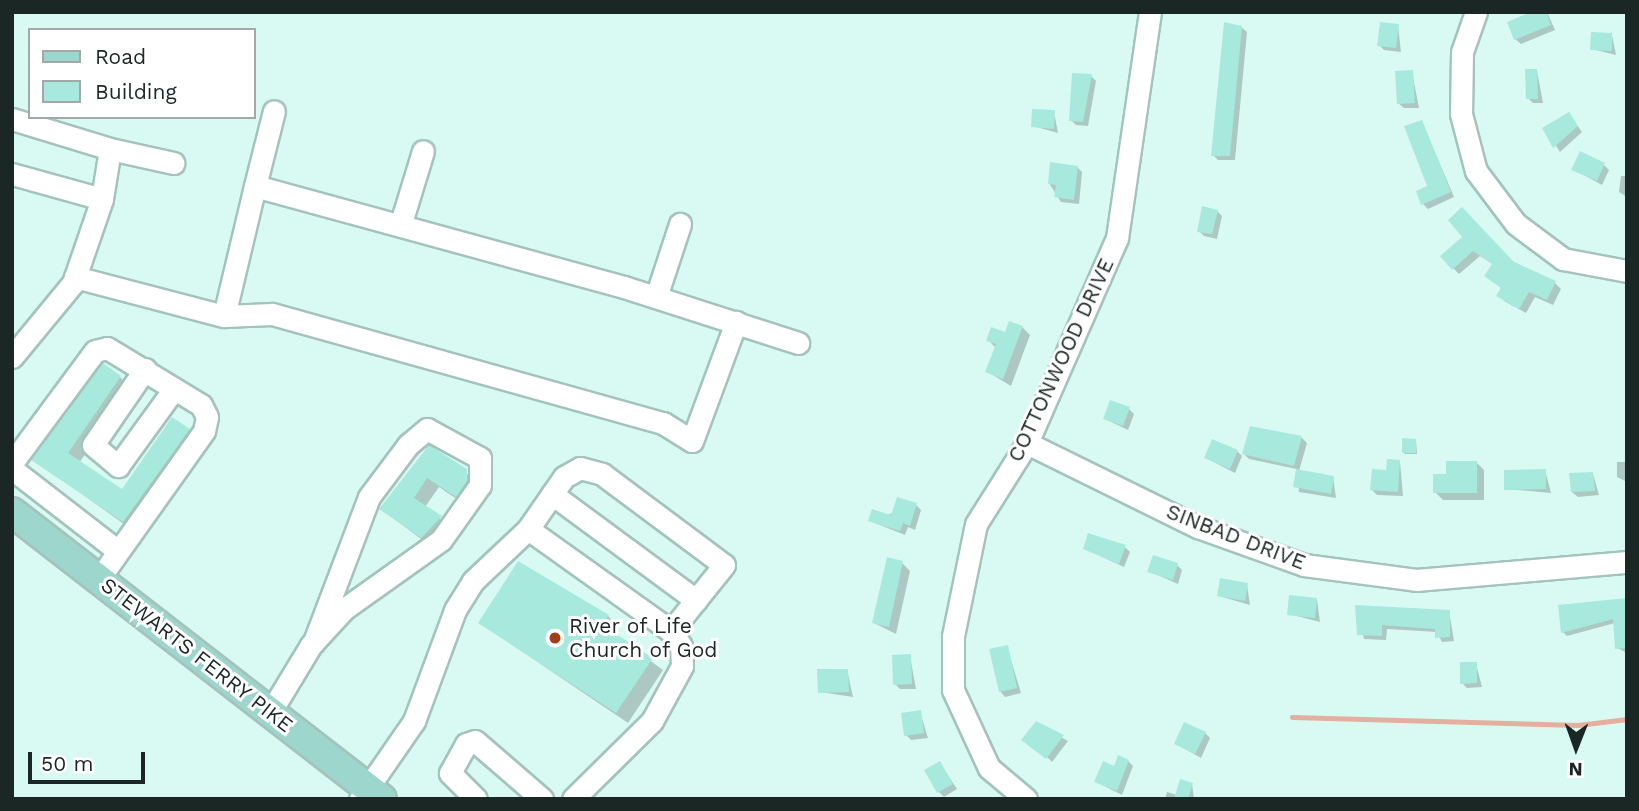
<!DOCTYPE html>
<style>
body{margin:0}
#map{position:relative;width:1639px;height:811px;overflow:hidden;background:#d9faf3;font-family:"Work Sans",sans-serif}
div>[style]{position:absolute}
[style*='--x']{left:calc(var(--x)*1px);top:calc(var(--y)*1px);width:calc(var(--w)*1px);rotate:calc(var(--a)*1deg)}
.shadow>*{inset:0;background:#0003}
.stream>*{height:4.5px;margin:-2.25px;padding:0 2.25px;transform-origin:2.25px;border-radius:2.25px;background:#e4af9e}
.building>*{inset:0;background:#a8e9dd}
.roads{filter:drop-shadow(2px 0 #a4c3bd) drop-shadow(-2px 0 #a4c3bd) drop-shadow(0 2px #a4c3bd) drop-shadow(0 -2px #a4c3bd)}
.minor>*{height:21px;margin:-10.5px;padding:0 10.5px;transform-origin:10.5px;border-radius:10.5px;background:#fff}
.major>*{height:28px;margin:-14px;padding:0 14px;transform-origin:14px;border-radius:14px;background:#9dd6cd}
.dots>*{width:19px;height:19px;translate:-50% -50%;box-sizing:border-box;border:4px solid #fff;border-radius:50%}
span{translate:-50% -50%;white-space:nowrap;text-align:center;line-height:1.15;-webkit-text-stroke:6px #fff;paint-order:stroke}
.street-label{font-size:21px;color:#1b2725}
.poi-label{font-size:21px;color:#1b2725}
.left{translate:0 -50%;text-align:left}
.frame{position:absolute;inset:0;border:14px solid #1b2725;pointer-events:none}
.legend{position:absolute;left:28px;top:28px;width:228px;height:91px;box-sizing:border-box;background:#fff;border:2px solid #a4a9a8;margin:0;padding:9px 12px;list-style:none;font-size:21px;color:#1b2725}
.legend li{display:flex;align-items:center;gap:14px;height:35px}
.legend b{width:35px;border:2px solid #a4a9a8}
.north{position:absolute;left:1541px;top:713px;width:70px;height:70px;-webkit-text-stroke:5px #fff;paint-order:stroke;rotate:181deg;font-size:19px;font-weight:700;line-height:28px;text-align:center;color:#1b2725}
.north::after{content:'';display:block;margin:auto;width:24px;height:32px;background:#1b2725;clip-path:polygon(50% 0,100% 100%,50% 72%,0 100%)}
.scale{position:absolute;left:28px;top:752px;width:117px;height:32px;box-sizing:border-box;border:4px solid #1b2725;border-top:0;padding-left:9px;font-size:21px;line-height:24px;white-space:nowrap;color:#1b2725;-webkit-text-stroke:5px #fff;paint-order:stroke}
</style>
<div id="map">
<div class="shadow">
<i style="clip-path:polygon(1535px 12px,1547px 12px,1555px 30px,1521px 44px,1515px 39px)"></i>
<i style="clip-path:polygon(1398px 25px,1401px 52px,1384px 50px,1379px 45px)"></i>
<i style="clip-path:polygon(1241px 27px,1247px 32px,1235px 160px,1218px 160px,1213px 155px)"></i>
<i style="clip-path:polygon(1612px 35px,1616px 55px,1592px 49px)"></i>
<i style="clip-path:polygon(1537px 71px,1543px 103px,1533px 103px,1528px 98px)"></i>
<i style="clip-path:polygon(1412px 72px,1419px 108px,1404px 108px,1398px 103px)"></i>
<i style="clip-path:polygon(1091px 76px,1096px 81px,1088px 126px,1076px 125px,1071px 120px)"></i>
<i style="clip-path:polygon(1054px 112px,1058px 133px,1033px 126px)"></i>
<i style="clip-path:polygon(1569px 114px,1582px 132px,1560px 152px,1544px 128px)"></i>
<i style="clip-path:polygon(1422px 122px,1454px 197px,1428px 209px,1423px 204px,1429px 187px)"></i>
<i style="clip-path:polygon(1604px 165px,1609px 170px,1602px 185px,1573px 169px)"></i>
<i style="clip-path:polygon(1077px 167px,1082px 172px,1079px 204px,1061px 202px,1049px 183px)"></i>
<i style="clip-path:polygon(1621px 176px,1627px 176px,1627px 197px,1619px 192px)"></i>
<i style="clip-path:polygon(1217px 211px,1222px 216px,1217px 239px,1204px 236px,1199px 231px)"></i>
<i style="clip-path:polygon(1465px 237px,1555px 283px,1561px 289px,1553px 305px,1535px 297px,1526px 313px,1504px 301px,1494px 265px,1480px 256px,1459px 274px,1453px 268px)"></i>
<i style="clip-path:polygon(1022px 327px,1030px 335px,1011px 386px,988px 372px,996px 348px,988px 340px)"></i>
<i style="clip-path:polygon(120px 377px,131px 388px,79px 463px,123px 492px,188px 430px,199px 441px,135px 532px,33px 459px)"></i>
<i style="clip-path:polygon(1129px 409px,1134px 414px,1128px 430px,1105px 419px)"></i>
<i style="clip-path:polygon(1251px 428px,1302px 438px,1307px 443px,1299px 471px,1333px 477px,1336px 498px,1299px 492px,1297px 469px,1249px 459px,1244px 454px)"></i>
<i style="clip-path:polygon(1416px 440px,1417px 454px,1405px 454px,1403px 452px)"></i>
<i style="clip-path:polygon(429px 447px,477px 481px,467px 506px,439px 487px,425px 507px,451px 528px,433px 548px,381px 509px)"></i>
<i style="clip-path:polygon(1237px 451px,1242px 456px,1235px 473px,1206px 458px)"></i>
<i style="clip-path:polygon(1400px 462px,1403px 496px,1377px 495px,1372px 490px)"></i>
<i style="clip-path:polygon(1476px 462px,1484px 470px,1484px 500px,1443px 500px,1435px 492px,1448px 476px)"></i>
<i style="clip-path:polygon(1617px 462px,1627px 462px,1627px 482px,1617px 477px)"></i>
<i style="clip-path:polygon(1545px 470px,1551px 493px,1506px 489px)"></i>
<i style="clip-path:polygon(1593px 474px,1599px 495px,1578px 497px,1572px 492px)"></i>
<i style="clip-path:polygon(916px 505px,921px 510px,915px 530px,908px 527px,905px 535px,870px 521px)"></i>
<i style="clip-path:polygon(1125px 547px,1130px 552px,1124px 567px,1085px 549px)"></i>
<i style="clip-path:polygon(902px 563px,910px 571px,896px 634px,874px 623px)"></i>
<i style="clip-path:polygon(1177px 565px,1182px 570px,1178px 584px,1149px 571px)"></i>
<i style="clip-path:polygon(1247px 585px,1250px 605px,1219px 596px)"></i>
<i style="clip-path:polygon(1317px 600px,1320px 622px,1289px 614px)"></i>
<i style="clip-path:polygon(1627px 600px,1627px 653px,1617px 648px,1615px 623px,1567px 636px,1563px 632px)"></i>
<i style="clip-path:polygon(1357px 607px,1449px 611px,1454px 641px,1442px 642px,1437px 632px,1387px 629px,1386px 640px,1364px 639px)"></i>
<i style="clip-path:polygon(608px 616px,618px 627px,613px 634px,663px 670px,628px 723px,480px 623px)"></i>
<i style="clip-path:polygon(1007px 647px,1021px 693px,1005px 697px,1000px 691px)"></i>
<i style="clip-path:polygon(910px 656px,916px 689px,900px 689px,895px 684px)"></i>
<i style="clip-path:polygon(1476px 664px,1482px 687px,1467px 688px,1462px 683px)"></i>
<i style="clip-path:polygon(847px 670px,853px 697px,820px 692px)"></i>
<i style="clip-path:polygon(920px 712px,928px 738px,911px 740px,906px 735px)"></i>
<i style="clip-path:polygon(1036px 723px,1068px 741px,1052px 762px,1026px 736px)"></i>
<i style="clip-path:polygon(1205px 733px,1210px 738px,1201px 758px,1176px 744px)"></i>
<i style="clip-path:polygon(1128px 761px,1133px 766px,1122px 795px,1096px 782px)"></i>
<i style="clip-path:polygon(940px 763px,957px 789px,944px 797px,939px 792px)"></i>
<i style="clip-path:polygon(1192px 784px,1194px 799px,1165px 799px,1167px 792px,1177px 795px)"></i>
</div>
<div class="stream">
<i style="--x:1292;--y:717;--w:286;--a:1.6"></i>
<i style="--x:1578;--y:725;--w:49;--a:-7"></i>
</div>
<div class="building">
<i style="clip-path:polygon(1531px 12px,1546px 12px,1551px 25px,1514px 40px,1507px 22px)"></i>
<i style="clip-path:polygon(1224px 22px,1242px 26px,1230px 156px,1211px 156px)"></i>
<i style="clip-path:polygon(1380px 22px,1399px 24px,1396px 48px,1377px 46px)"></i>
<i style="clip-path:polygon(1591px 32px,1612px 33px,1612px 51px,1590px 50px)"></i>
<i style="clip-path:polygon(1525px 69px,1537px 69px,1538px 99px,1526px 99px)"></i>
<i style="clip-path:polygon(1413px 70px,1415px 103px,1397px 104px,1395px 71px)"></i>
<i style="clip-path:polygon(1072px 73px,1092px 74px,1083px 122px,1069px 121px)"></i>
<i style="clip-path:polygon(1032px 109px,1055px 110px,1054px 129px,1031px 127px)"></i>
<i style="clip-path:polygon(1569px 112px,1578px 126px,1553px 148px,1542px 128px)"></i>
<i style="clip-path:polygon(1422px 120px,1451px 192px,1421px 205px,1416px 191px,1427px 186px,1404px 126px)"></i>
<i style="clip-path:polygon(1580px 151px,1605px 163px,1597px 181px,1571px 170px)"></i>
<i style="clip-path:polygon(1050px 162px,1078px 166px,1074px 200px,1054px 197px,1056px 185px,1048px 184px)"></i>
<i style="clip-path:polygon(1202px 206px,1218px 210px,1212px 234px,1197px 232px)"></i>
<i style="clip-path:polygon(1462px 207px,1514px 262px,1556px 281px,1547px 300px,1529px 292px,1519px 309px,1496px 296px,1501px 288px,1484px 276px,1492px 264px,1473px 251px,1452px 270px,1440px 256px,1462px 237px,1448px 220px)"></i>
<i style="clip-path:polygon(1009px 321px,1023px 326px,1003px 379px,985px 372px,996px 344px,986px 341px,991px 327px,1005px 332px)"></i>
<i style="clip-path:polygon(103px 363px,121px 376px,68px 453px,122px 489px,172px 417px,190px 429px,123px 522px,31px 460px)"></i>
<i style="clip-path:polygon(1110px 400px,1130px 407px,1123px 426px,1103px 419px)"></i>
<i style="clip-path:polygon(1250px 426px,1302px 436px,1294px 466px,1242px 454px)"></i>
<i style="clip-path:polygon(1402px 438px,1416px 439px,1416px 453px,1402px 453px)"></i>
<i style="clip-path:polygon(1212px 439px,1238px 450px,1230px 469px,1204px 458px)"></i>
<i style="clip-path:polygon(429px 445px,467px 469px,467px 481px,456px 497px,427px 478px,414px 498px,442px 516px,421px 538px,379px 509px)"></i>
<i style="clip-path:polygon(1387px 459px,1400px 460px,1398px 492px,1370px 490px,1372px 469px,1386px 470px)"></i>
<i style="clip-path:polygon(1446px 461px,1477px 461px,1477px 493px,1433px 493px,1433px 474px,1446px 474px)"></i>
<i style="clip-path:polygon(1296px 469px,1334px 476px,1331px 494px,1293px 487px)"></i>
<i style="clip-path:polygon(1546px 469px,1546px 489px,1504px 490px,1504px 470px)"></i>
<i style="clip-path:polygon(1593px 472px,1595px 491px,1571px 492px,1569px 473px)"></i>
<i style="clip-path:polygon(897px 497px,917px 503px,910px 526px,903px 523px,900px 531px,868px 521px,872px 509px,891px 515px)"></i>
<i style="clip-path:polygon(1088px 533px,1126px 545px,1119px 564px,1083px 549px)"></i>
<i style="clip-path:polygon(1153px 555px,1178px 563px,1173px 580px,1147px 572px)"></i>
<i style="clip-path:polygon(887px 557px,903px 561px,889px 627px,872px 623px)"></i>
<i style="clip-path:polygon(518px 561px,609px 615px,602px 625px,653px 658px,616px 713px,478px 623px)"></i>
<i style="clip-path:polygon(1220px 578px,1248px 583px,1245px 601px,1217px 596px)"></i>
<i style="clip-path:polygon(1289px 595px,1317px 598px,1315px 618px,1287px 615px)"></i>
<i style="clip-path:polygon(1627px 598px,1627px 648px,1615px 649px,1613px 619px,1561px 633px,1558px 605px)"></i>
<i style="clip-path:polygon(1355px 605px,1450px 610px,1450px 637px,1435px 638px,1435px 629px,1382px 625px,1382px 636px,1357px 635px)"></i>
<i style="clip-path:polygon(1008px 645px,1017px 688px,999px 692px,989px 649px)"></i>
<i style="clip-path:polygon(911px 654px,912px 684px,893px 685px,892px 655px)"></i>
<i style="clip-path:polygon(1460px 662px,1477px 662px,1477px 683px,1460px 684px)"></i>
<i style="clip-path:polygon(817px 669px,848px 669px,849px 692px,818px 693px)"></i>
<i style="clip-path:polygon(921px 710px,924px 733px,904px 736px,901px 713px)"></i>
<i style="clip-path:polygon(1036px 721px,1064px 735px,1046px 759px,1021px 740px)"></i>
<i style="clip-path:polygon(1184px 722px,1206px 732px,1195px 754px,1174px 744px)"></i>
<i style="clip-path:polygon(1118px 755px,1129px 760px,1117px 791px,1094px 782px,1103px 761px,1114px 766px)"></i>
<i style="clip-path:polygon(940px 761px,953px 784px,937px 793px,924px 770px)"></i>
<i style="clip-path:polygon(1180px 779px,1193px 783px,1188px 799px,1174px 799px)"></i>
</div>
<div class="roads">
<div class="minor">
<i style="--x:1476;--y:12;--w:42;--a:109.3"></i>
<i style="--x:1462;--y:52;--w:62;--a:90.9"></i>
<i style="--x:1461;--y:114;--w:59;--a:75.3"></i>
<i style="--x:1476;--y:171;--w:66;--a:53"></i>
<i style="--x:1516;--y:224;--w:59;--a:36.7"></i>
<i style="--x:1563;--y:259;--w:65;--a:10.6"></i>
<i style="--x:12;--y:119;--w:102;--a:17"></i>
<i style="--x:110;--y:149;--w:51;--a:99.1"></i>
<i style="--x:102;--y:199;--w:89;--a:109"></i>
<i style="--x:73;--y:283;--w:96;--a:129.5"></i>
<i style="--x:110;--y:149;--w:65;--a:12.5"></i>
<i style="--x:12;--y:174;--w:93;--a:15.5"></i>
<i style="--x:255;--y:186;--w:77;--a:-75.8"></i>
<i style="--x:401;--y:223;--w:75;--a:-73"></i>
<i style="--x:75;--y:277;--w:154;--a:14.7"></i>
<i style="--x:224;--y:316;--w:134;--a:-76.6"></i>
<i style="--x:255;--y:186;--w:383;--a:15.3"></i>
<i style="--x:624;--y:287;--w:183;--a:17.8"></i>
<i style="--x:656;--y:297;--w:77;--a:-71.8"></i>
<i style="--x:224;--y:316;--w:48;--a:-2.4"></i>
<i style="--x:272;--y:314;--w:406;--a:15.6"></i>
<i style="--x:663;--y:423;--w:34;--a:32"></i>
<i style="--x:692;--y:441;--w:127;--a:-69.7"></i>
<i style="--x:145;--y:369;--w:92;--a:124.4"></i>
<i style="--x:93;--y:445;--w:33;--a:40"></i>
<i style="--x:118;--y:466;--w:95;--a:-54"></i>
<i style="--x:1027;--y:443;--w:191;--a:26.2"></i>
<i style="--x:1198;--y:527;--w:113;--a:19.7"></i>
<i style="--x:1304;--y:565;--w:113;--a:7.6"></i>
<i style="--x:1416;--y:580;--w:212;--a:-4.9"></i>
<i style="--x:12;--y:463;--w:139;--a:-53.5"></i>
<i style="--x:95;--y:351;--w:12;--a:-14"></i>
<i style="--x:107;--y:348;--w:110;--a:31.2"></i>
<i style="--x:201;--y:405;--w:13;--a:63"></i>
<i style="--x:207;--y:417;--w:14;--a:102"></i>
<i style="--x:204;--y:431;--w:181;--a:125.4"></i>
<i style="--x:12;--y:469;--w:134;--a:37.7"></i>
<i style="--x:552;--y:494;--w:179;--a:36.4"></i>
<i style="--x:528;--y:529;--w:176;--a:35.5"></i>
<i style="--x:671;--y:631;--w:18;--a:56"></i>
<i style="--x:681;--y:646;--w:20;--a:87"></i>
<i style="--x:682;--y:666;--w:63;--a:118.6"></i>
<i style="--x:652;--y:721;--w:111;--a:135.4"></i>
<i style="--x:271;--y:711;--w:77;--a:-58.8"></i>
<i style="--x:311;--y:645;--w:49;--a:-47.5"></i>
<i style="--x:344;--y:609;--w:119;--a:-35.4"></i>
<i style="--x:441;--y:540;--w:67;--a:-54.7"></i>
<i style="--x:480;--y:485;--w:27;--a:-90"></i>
<i style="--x:480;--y:458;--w:60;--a:-151.3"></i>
<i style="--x:427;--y:429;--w:25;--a:140"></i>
<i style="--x:408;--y:445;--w:65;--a:126.9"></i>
<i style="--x:369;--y:497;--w:155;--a:110.8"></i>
<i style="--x:360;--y:799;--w:95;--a:-55.3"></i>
<i style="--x:414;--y:721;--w:118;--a:-69.7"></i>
<i style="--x:455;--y:610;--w:34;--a:-58"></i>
<i style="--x:473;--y:581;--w:76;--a:-43.4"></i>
<i style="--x:528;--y:529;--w:63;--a:-55.3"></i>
<i style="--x:564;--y:477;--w:18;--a:-29"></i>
<i style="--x:580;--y:468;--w:23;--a:15"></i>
<i style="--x:602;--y:474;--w:152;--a:36.7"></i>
<i style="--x:724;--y:565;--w:85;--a:128.8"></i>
<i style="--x:476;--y:799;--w:37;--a:-135"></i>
<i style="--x:450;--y:773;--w:33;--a:-61"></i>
<i style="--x:466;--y:744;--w:9;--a:-18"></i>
<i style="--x:475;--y:741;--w:89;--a:40.9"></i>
<i style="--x:1026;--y:799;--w:48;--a:-140"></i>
<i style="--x:989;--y:768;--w:86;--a:-114.8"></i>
<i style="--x:953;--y:690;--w:54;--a:-90"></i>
<i style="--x:953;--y:636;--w:114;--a:-78.4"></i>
<i style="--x:976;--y:524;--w:96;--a:-57.8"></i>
<i style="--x:1027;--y:443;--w:224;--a:-66.3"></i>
<i style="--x:1117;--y:238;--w:228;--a:-81.7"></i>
</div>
<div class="major">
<i style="--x:12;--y:512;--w:468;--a:37.8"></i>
</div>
</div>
<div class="dots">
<i style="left:555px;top:638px;background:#a43d1a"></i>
</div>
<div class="street-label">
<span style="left:1061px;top:360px;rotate:-65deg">COTTONWOOD DRIVE</span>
<span style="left:1236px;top:537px;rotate:21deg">SINBAD DRIVE</span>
<span style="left:197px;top:655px;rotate:38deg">STEWARTS FERRY PIKE</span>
</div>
<div class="poi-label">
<span class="left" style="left:569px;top:638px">River of Life<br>Church of God</span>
</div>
<div class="frame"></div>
<ul class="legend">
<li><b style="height:9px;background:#9dd6cd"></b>Road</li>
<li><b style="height:19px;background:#a8e9dd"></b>Building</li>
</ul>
<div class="north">N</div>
<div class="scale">50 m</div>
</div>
